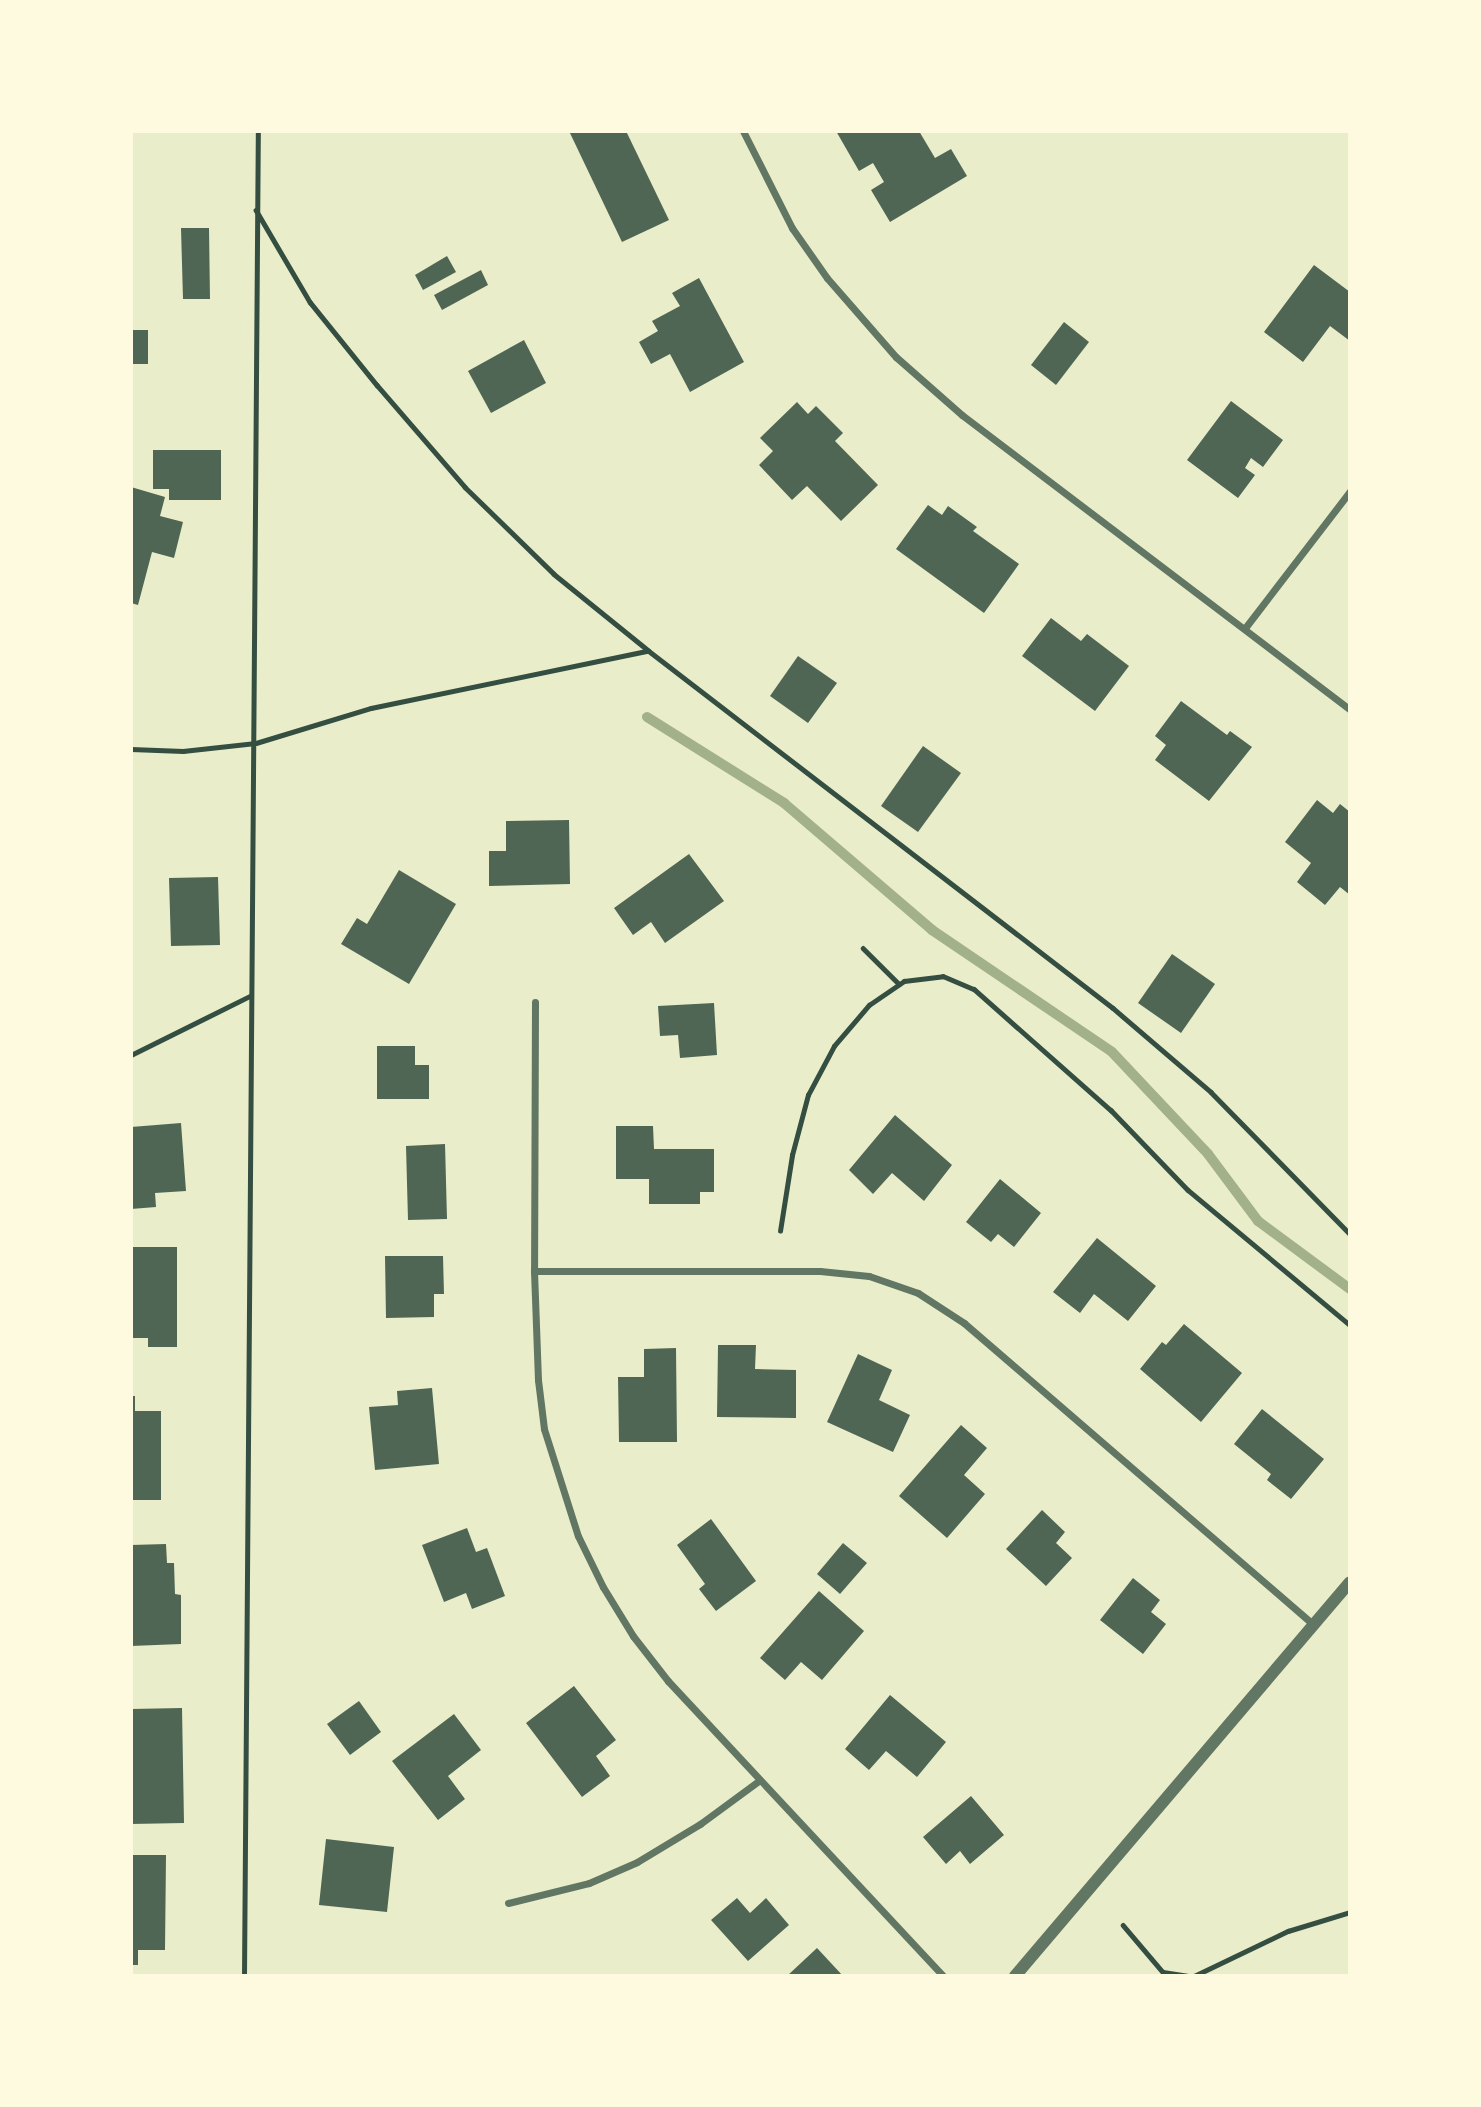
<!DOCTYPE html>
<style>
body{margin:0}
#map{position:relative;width:1481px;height:2107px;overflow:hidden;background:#e9edc9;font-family:Quicksand,sans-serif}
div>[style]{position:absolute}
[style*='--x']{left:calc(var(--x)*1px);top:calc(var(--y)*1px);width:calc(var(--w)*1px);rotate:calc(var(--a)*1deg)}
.stream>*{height:10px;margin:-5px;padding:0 5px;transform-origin:5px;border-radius:5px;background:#a3b18a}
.building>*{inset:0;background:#4f6655}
.path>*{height:4.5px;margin:-2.25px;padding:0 2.25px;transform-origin:2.25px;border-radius:2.25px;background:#344e41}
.minor>*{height:7px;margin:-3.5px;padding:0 3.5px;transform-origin:3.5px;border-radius:3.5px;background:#617663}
.tertiary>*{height:12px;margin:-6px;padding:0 6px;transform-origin:6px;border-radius:6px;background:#617663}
span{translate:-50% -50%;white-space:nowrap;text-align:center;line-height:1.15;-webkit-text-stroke:5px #fefae0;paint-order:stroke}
.frame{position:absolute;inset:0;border:133px solid #fefae0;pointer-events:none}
</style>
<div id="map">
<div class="stream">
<i style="--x:647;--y:717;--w:162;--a:32.1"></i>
<i style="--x:784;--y:803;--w:195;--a:40.6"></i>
<i style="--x:932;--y:930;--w:217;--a:34.1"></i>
<i style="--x:1112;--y:1052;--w:140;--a:46.7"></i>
<i style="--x:1208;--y:1154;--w:84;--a:53.3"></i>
<i style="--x:1258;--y:1221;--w:114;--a:36.5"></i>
</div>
<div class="building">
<i style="clip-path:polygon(569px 131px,626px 131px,669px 220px,622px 242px)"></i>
<i style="clip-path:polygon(836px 131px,919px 131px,935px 158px,951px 149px,967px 176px,890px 222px,871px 190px,884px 182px,873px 163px,859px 171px)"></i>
<i style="clip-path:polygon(181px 228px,209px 228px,210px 299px,183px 299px)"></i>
<i style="clip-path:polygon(447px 256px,456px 272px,423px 290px,415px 275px)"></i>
<i style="clip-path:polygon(1314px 265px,1350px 292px,1350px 341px,1330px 326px,1303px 362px,1264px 332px)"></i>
<i style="clip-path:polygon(481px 270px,488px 285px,442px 310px,434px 295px)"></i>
<i style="clip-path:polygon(699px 278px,744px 362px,690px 392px,670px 354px,651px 364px,639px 342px,658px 331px,652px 321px,680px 306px,672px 293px)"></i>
<i style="clip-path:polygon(1064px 322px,1089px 342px,1056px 385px,1031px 365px)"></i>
<i style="clip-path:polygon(131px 330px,148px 330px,148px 364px,131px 364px)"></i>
<i style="clip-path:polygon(524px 340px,546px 383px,491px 413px,468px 371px)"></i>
<i style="clip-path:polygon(1231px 401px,1283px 440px,1263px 467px,1251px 458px,1245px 468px,1255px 475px,1238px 498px,1187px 460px)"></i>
<i style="clip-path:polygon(797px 402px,808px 414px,816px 406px,843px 433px,835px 441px,878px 485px,841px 521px,807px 486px,792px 500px,759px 465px,773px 451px,760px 438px)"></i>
<i style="clip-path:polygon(153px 450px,221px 450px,221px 500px,169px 500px,169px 489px,153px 489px)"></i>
<i style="clip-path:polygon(131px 487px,165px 497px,160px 516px,183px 522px,174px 558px,152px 552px,138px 605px,131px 603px)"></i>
<i style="clip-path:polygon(928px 505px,942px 515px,948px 506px,977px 527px,973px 531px,1019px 564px,984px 613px,896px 549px)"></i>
<i style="clip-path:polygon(1051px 618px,1081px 641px,1087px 634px,1129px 666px,1095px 711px,1022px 656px)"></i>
<i style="clip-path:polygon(798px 656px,837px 683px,808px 723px,770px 696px)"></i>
<i style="clip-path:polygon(1181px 701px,1227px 735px,1230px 731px,1252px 747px,1209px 801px,1155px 760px,1166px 745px,1155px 736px)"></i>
<i style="clip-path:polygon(923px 746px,961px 773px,918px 832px,881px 806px)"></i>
<i style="clip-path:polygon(1317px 800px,1333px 813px,1340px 804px,1350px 812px,1350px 895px,1340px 887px,1325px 905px,1297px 882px,1311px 863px,1285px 842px)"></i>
<i style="clip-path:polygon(569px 820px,570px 884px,489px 886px,489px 851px,506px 851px,506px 821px)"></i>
<i style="clip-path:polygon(689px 854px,724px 901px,665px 943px,651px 922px,633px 935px,614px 908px)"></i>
<i style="clip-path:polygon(399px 870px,456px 904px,409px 984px,341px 944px,357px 918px,367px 924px)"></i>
<i style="clip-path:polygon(218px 877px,220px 945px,171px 946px,169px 878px)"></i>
<i style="clip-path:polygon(1172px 954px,1215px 984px,1181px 1033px,1138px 1003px)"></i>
<i style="clip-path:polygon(714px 1003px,717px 1055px,680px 1058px,678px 1035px,660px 1036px,658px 1006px)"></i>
<i style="clip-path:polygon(377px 1046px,415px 1046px,415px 1065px,429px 1065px,429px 1099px,377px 1099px)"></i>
<i style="clip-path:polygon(895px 1115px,952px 1165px,924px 1201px,892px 1173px,873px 1194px,849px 1170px)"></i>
<i style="clip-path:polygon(181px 1123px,186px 1191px,155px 1193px,156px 1207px,131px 1209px,131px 1127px)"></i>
<i style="clip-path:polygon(616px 1126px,653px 1126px,654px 1149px,714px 1149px,714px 1192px,700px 1192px,700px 1204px,649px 1204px,649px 1179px,616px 1179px)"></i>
<i style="clip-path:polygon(445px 1144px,447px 1219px,408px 1220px,406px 1146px)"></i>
<i style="clip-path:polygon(1000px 1179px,1041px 1213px,1014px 1247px,998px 1234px,991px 1242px,966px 1222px)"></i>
<i style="clip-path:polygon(1097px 1238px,1156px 1286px,1128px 1321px,1094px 1294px,1080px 1313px,1053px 1292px)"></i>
<i style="clip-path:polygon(131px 1247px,177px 1247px,177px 1347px,148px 1347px,148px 1338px,131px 1338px)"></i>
<i style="clip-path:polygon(385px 1256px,443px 1256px,444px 1294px,434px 1294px,434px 1317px,386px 1318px)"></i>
<i style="clip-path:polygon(1184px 1324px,1242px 1373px,1201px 1422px,1140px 1369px,1162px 1342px,1166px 1345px)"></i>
<i style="clip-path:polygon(718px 1345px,756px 1345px,755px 1369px,796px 1370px,796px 1418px,717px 1417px)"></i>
<i style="clip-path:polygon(676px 1348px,677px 1442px,619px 1442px,618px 1377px,644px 1377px,644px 1349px)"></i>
<i style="clip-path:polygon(858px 1354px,892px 1370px,879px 1400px,910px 1415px,893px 1452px,827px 1422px)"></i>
<i style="clip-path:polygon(432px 1388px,439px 1464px,375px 1470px,369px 1407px,398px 1405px,397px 1391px)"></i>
<i style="clip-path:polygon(131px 1396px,135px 1396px,135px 1411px,161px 1411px,161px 1500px,131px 1500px)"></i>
<i style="clip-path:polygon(1262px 1409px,1324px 1459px,1291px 1499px,1267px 1480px,1271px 1474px,1234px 1444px)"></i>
<i style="clip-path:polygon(961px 1425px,987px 1448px,964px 1475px,985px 1494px,947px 1538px,899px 1496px)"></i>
<i style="clip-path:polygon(1042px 1510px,1065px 1532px,1056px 1543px,1072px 1558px,1046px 1586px,1006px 1549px)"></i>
<i style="clip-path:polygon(711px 1519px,756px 1581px,716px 1611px,699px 1589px,705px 1584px,677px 1545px)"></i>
<i style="clip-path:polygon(467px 1528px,476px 1552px,487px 1548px,505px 1596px,472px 1609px,466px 1593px,444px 1602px,422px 1545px)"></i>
<i style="clip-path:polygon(843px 1543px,867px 1563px,840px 1594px,817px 1574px)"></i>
<i style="clip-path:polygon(166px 1544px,167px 1563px,174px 1563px,175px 1594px,181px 1595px,181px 1644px,131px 1646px,131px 1545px)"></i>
<i style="clip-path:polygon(1133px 1578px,1160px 1600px,1151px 1612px,1166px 1624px,1143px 1654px,1100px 1620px)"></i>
<i style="clip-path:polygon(819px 1591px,864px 1631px,822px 1680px,801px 1662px,785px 1680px,760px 1658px)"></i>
<i style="clip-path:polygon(574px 1686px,616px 1740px,596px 1756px,610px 1776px,582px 1797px,526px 1723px)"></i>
<i style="clip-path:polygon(890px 1695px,946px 1742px,917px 1777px,886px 1751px,869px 1770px,845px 1749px)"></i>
<i style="clip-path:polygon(359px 1701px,381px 1732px,350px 1755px,327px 1724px)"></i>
<i style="clip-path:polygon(182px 1708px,184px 1823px,131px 1824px,131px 1709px)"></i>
<i style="clip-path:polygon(454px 1714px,481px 1750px,448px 1776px,465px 1799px,438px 1820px,392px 1761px)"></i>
<i style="clip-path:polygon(971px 1796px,1004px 1835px,970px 1864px,960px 1851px,946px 1864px,923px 1837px)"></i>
<i style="clip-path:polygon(326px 1839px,394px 1847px,387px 1912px,319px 1905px)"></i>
<i style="clip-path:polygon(131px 1855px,166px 1855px,165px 1950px,138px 1950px,138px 1965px,131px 1965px)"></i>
<i style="clip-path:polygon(737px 1898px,750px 1913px,766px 1898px,789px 1925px,748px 1961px,711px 1920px)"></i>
<i style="clip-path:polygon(817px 1948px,843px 1976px,787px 1976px)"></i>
</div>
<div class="path">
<i style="--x:256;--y:210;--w:107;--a:59.6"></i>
<i style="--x:310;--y:302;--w:107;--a:51.1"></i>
<i style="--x:377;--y:385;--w:135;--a:49.2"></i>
<i style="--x:465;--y:487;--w:124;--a:44.3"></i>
<i style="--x:554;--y:574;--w:122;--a:39"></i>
<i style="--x:649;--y:651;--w:585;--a:37.57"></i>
<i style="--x:1113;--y:1008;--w:129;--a:40.6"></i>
<i style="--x:1211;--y:1092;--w:199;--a:45.6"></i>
<i style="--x:131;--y:749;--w:52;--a:2.2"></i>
<i style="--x:183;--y:751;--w:73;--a:-6.3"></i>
<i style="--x:256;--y:743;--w:120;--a:-16.9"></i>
<i style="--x:371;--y:708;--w:282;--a:-11.7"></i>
<i style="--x:863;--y:948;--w:51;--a:45"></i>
<i style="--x:131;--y:1055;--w:133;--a:-26.4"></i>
<i style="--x:780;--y:1231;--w:77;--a:-81"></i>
<i style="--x:792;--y:1155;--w:62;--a:-75.1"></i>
<i style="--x:808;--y:1095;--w:55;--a:-62"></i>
<i style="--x:834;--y:1046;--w:54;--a:-49.5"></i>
<i style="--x:869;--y:1005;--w:42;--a:-34.4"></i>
<i style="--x:904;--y:981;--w:39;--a:-7"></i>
<i style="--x:943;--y:976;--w:34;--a:23"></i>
<i style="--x:974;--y:989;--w:183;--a:41.5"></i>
<i style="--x:1111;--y:1110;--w:111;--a:46.1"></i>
<i style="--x:1188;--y:1190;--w:211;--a:39.8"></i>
<i style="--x:1123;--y:1925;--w:62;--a:49.6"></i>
<i style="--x:1163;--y:1972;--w:24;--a:9"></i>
<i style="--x:244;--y:1976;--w:1845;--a:-89.57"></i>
<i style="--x:1194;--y:1976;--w:104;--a:-25.6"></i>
<i style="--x:1288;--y:1931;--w:65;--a:-17"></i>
</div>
<div class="minor">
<i style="--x:743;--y:131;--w:109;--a:63.2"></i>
<i style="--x:792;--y:228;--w:61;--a:55"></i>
<i style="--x:827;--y:278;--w:105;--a:48.9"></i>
<i style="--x:896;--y:357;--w:88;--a:41.3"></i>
<i style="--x:962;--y:415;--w:487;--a:37.2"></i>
<i style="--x:1245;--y:628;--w:173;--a:-52.5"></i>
<i style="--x:535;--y:1002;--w:269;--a:90.2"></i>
<i style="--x:534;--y:1271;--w:109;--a:87.9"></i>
<i style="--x:538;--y:1380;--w:49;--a:83"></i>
<i style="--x:544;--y:1429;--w:112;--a:72.4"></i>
<i style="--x:578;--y:1536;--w:57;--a:63.9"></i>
<i style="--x:603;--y:1587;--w:57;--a:58.5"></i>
<i style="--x:633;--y:1636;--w:57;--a:52.1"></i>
<i style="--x:668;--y:1681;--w:403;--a:47"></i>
<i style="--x:534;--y:1271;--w:286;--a:0"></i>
<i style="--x:820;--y:1271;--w:49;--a:5.8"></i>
<i style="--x:869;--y:1276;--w:52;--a:19.1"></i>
<i style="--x:918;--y:1293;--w:55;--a:33.1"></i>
<i style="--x:964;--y:1323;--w:461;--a:40.8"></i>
<i style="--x:508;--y:1903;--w:83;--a:-13.9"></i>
<i style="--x:589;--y:1883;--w:52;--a:-23.6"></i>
<i style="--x:637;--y:1862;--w:74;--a:-31.1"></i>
<i style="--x:700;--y:1824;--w:74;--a:-36.3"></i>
</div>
<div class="tertiary">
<i style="--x:1015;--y:1976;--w:517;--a:-49.63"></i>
</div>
<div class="frame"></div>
</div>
